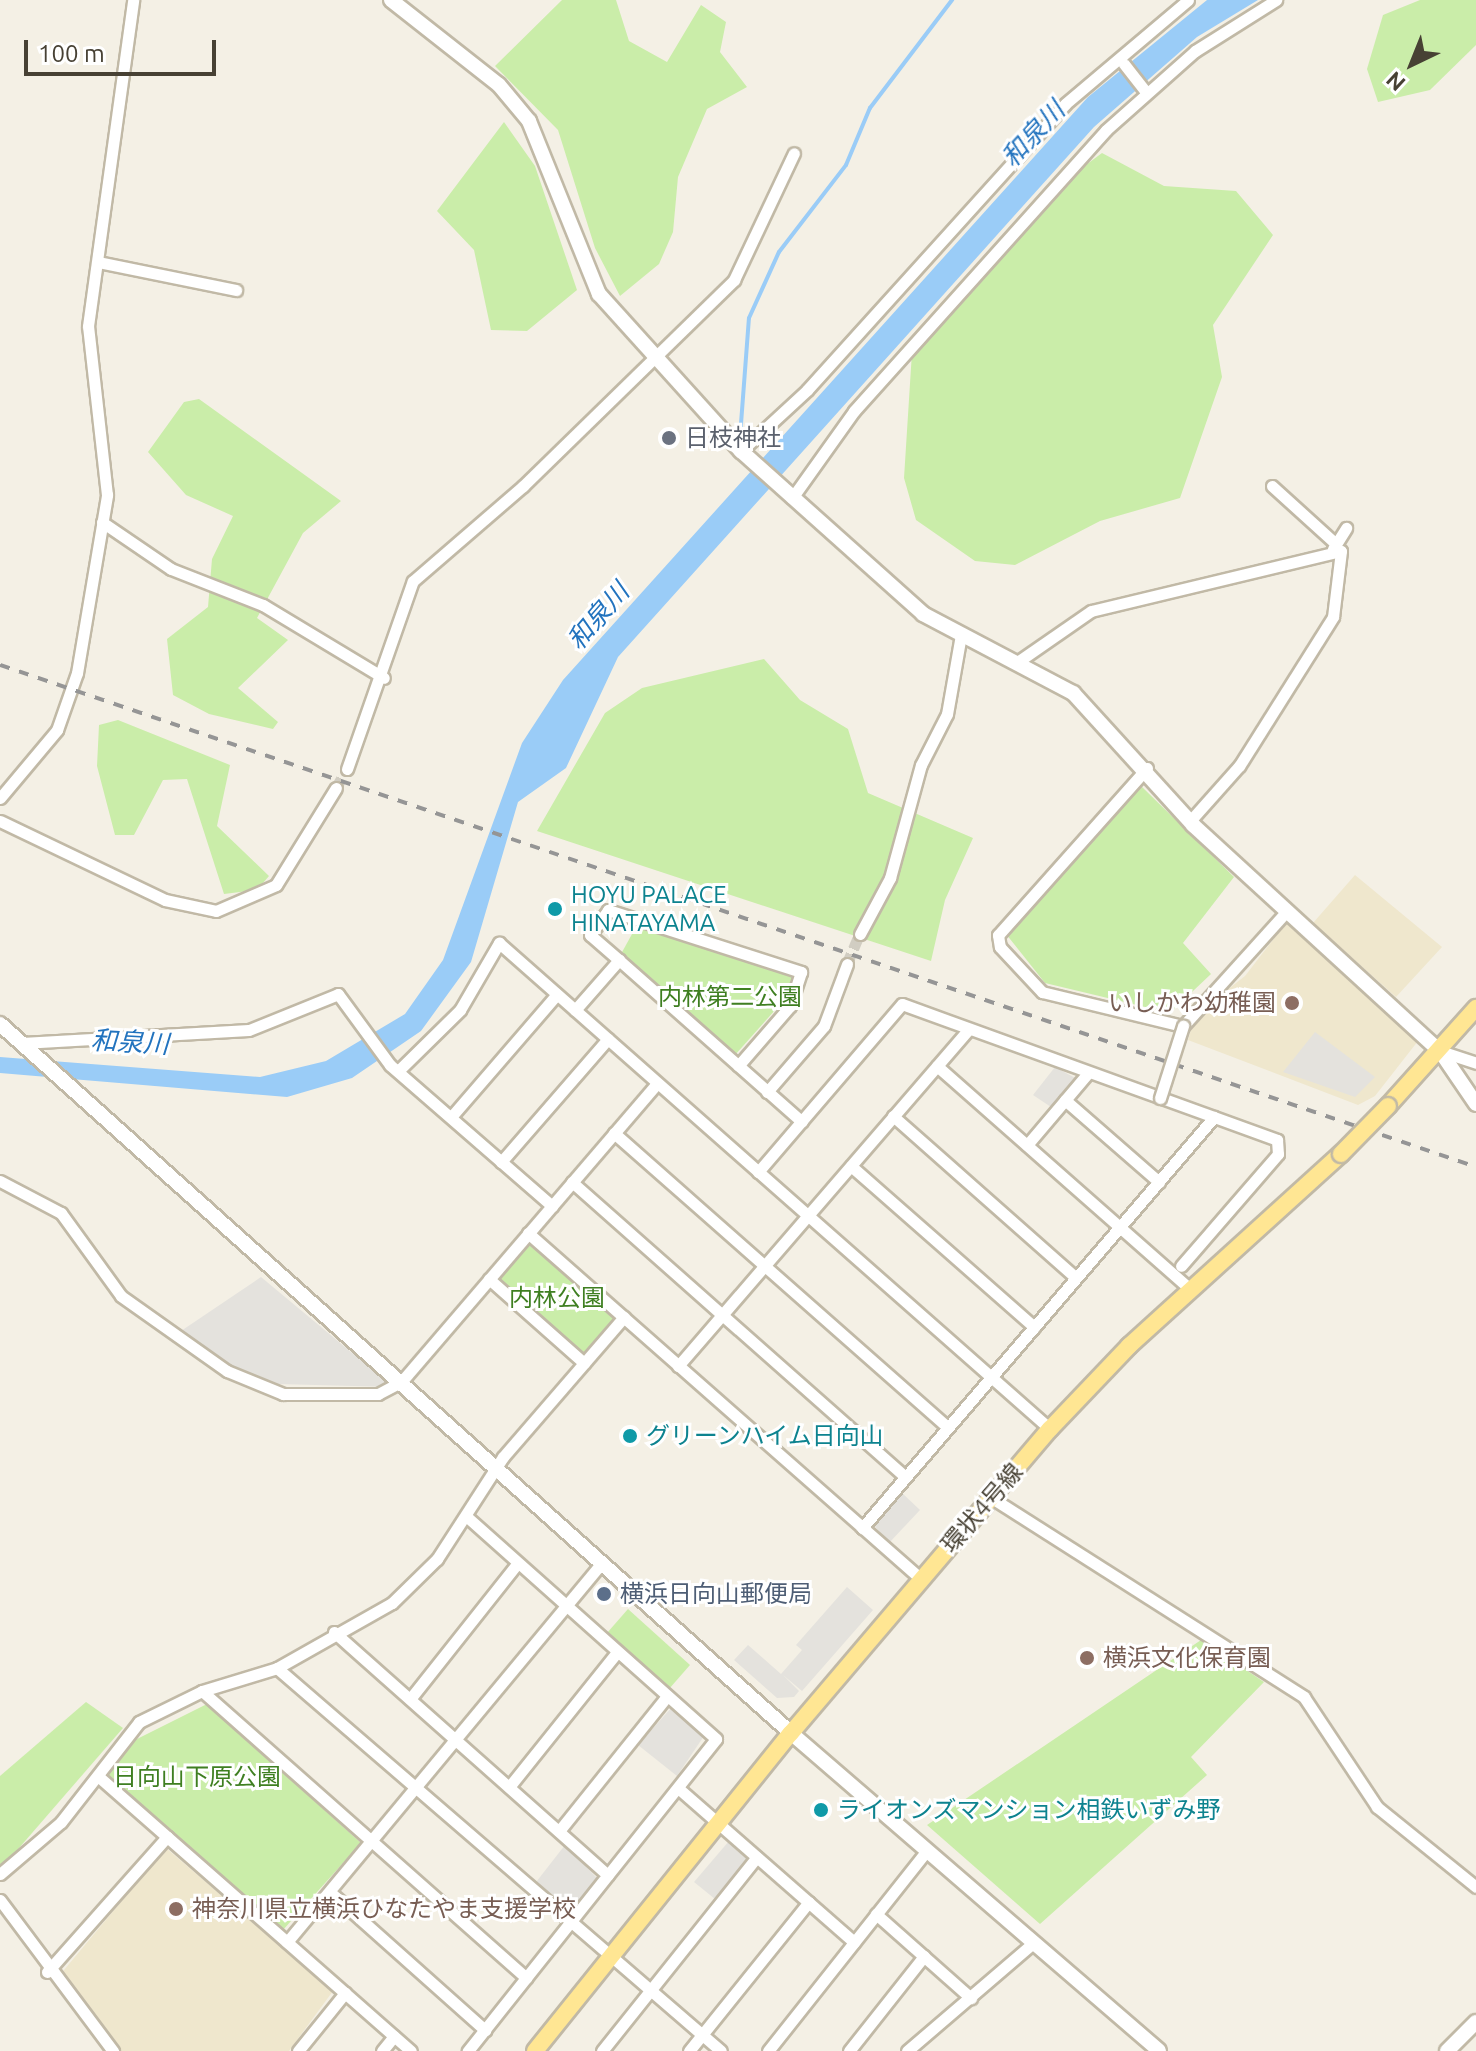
<!DOCTYPE html>
<meta charset="utf-8">
<style>
body{margin:0}
#map{position:relative;width:1476px;height:2051px;overflow:hidden;background:#f4f0e5;font-family:Ubuntu,"Noto Sans JP",sans-serif}
div>[style]{position:absolute}
[style*='--x']{left:calc(var(--x)*1px);top:calc(var(--y)*1px);width:calc(var(--w)*1px);rotate:calc(var(--a)*1deg)}
.education>*{inset:0;background:#efe7cd}
.green>*{inset:0;background:#caeda9}
.parking>*{inset:0;background:#e4e2dd}
.water>*{inset:0;background:#9accf7}
.stream>*{height:4px;margin:-2px;padding:0 2px;transform-origin:2px;border-radius:2px;background:#9accf7}
.minor-tunnel>*{height:11px;margin-top:-5.5px;transform-origin:0;background:repeating-linear-gradient(90deg,#d1cdc2 0 11px,transparent 0 16.5px)}
.roads{filter:drop-shadow(2px 0 #c1b9a6) drop-shadow(-2px 0 #c1b9a6) drop-shadow(0 2px #c1b9a6) drop-shadow(0 -2px #c1b9a6)}
.minor>*{height:11px;margin:-5.5px;padding:0 5.5px;transform-origin:5.5px;border-radius:5.5px;background:#fff}
.tertiary>*{height:14px;margin:-7px;padding:0 7px;transform-origin:7px;border-radius:7px;background:#fff}
.primary>*{height:16px;margin:-8px;padding:0 8px;transform-origin:8px;border-radius:8px;background:#ffe693}
.rail>*{height:4px;margin-top:-2px;transform-origin:0;background:repeating-linear-gradient(90deg,#959595 0 10px,transparent 0 20px)}
.bridges{filter:drop-shadow(2px 0 #c1b9a6) drop-shadow(-2px 0 #c1b9a6) drop-shadow(0 2px #c1b9a6) drop-shadow(0 -2px #c1b9a6)}
.minor-bridge>*{height:11px;margin:-5.5px;padding:0 5.5px;transform-origin:5.5px;border-radius:5.5px;background:#fff}
.primary-bridge>*{height:16px;margin:-8px;padding:0 8px;transform-origin:8px;border-radius:8px;background:#ffe693}
.dots>*{width:22px;height:22px;translate:-50% -50%;box-sizing:border-box;border:4px solid #fff;border-radius:50%}
span{translate:-50% -50%;white-space:nowrap;text-align:center;line-height:1.15;-webkit-text-stroke:6px #fff;paint-order:stroke}
.worship-label{font-size:24px;color:#5b616d}
.left{translate:0 -50%;text-align:left}
.culture-label{font-size:24px;color:#0d838f}
.park-label{font-size:24px;color:#3f7f21}
.education-label{font-size:24px;color:#785e54}
.right{translate:-100% -50%;text-align:right}
.street-label{font-size:24px;color:#474134}
.service-label{font-size:24px;color:#4e5e75}
.water-label{font-size:26px;color:#2273be;font-style:italic}
.north{position:absolute;left:1372px;top:24px;width:80px;height:80px;-webkit-text-stroke:6px #fff;paint-order:stroke;rotate:223deg;font-size:22px;font-weight:700;line-height:32px;text-align:center;color:#474134}
.north::after{content:'';display:block;margin:auto;width:28px;height:36px;background:#474134;clip-path:polygon(50% 0,100% 100%,50% 72%,0 100%)}
.scale{position:absolute;left:24px;top:40px;width:192px;height:36px;box-sizing:border-box;border:4px solid #474134;border-top:0;padding-left:10px;font-size:24px;line-height:28px;white-space:nowrap;color:#474134;-webkit-text-stroke:6px #fff;paint-order:stroke}
</style>
<div id="map">
<div class="education">
<i style="clip-path:polygon(1355px 875px,1442px 947px,1396px 997px,1313px 923px)"></i>
<i style="clip-path:polygon(1286px 923px,1418px 1041px,1375px 1096px,1358px 1105px,1188px 1040px,1195px 1015px,1245px 976px)"></i>
<i style="clip-path:polygon(166px 1848px,333px 1991px,289px 2051px,121px 2051px,59px 1976px)"></i>
</div>
<div class="green">
<i style="clip-path:polygon(562px 0,616px 0,629px 41px,667px 62px,701px 5px,726px 22px,720px 52px,747px 87px,707px 109px,678px 177px,673px 232px,659px 264px,620px 296px,595px 248px,558px 130px,495px 66px)"></i>
<i style="clip-path:polygon(1420px 0,1476px 0,1476px 45px,1430px 90px,1378px 102px,1367px 69px,1383px 15px)"></i>
<i style="clip-path:polygon(504px 122px,535px 166px,577px 290px,527px 331px,491px 330px,474px 250px,437px 211px)"></i>
<i style="clip-path:polygon(1102px 153px,1164px 186px,1236px 191px,1273px 235px,1213px 325px,1222px 377px,1180px 498px,1100px 521px,1015px 565px,975px 561px,916px 520px,904px 478px,912px 352px,1040px 199px)"></i>
<i style="clip-path:polygon(199px 399px,341px 501px,303px 533px,257px 618px,288px 640px,238px 688px,278px 722px,273px 729px,209px 714px,173px 695px,167px 639px,208px 607px,212px 559px,233px 516px,186px 495px,148px 452px,184px 402px)"></i>
<i style="clip-path:polygon(764px 659px,800px 700px,848px 729px,868px 793px,973px 838px,945px 900px,931px 961px,537px 831px,605px 713px,642px 688px)"></i>
<i style="clip-path:polygon(118px 720px,230px 765px,217px 826px,269px 876px,257px 890px,224px 894px,187px 779px,163px 780px,134px 835px,115px 835px,97px 766px,99px 725px)"></i>
<i style="clip-path:polygon(1140px 785px,1234px 877px,1183px 943px,1211px 974px,1174px 1009px,1162px 1011px,1045px 983px,1006px 934px)"></i>
<i style="clip-path:polygon(637px 925px,793px 975px,784px 1000px,735px 1055px,621px 954px)"></i>
<i style="clip-path:polygon(528px 1241px,617px 1317px,584px 1354px,497px 1277px)"></i>
<i style="clip-path:polygon(628px 1609px,690px 1665px,669px 1689px,607px 1633px)"></i>
<i style="clip-path:polygon(1201px 1640px,1264px 1682px,1191px 1757px,1207px 1775px,1040px 1924px,927px 1825px)"></i>
<i style="clip-path:polygon(86px 1702px,123px 1728px,0 1870px,0 1776px)"></i>
<i style="clip-path:polygon(207px 1704px,361px 1843px,283px 1930px,107px 1778px,107px 1765px,123px 1746px)"></i>
</div>
<div class="parking">
<i style="clip-path:polygon(1315px 1032px,1375px 1077px,1355px 1097px,1283px 1072px)"></i>
<i style="clip-path:polygon(1055px 1067px,1077px 1079px,1051px 1107px,1033px 1095px)"></i>
<i style="clip-path:polygon(261px 1277px,393px 1387px,277px 1384px,234px 1368px,181px 1331px)"></i>
<i style="clip-path:polygon(901px 1492px,920px 1510px,889px 1543px,873px 1524px)"></i>
<i style="clip-path:polygon(847px 1587px,873px 1610px,802px 1691px,783px 1675px,799px 1691px,794px 1697px,777px 1698px,734px 1660px,748px 1645px,781px 1674px,802px 1650px,796px 1645px)"></i>
<i style="clip-path:polygon(672px 1707px,704px 1736px,677px 1776px,638px 1745px)"></i>
<i style="clip-path:polygon(729px 1841px,749px 1858px,715px 1899px,694px 1882px)"></i>
<i style="clip-path:polygon(565px 1845px,597px 1878px,569px 1913px,533px 1886px)"></i>
</div>
<div class="water">
<i style="clip-path:polygon(1207px 0,1258px 0,1197px 37px,1094px 127px,618px 657px,566px 768px,518px 802px,471px 962px,421px 1031px,352px 1078px,287px 1097px,0 1073px,0 1057px,260px 1077px,326px 1061px,405px 1014px,443px 960px,522px 743px,563px 680px,1088px 97px)"></i>
</div>
<div class="stream">
<i style="--x:740;--y:437;--w:119;--a:-85.7"></i>
<i style="--x:749;--y:318;--w:72;--a:-65.6"></i>
<i style="--x:779;--y:252;--w:110;--a:-52.4"></i>
<i style="--x:846;--y:165;--w:62;--a:-67.2"></i>
<i style="--x:870;--y:108;--w:136;--a:-52.8"></i>
</div>
<div class="minor-tunnel">
<i style="--x:336;--y:788;--w:22;--a:-60"></i>
<i style="--x:847;--y:964;--w:33;--a:-67"></i>
</div>
<div class="roads">
<div class="minor">
<i style="--x:1124;--y:64;--w:36;--a:52"></i>
<i style="--x:98;--y:262;--w:141;--a:11.5"></i>
<i style="--x:741;--y:451;--w:90;--a:-42.7"></i>
<i style="--x:807;--y:390;--w:385;--a:-47.9"></i>
<i style="--x:1065;--y:104;--w:161;--a:-40.2"></i>
<i style="--x:1272;--y:486;--w:86;--a:42.2"></i>
<i style="--x:792;--y:498;--w:107;--a:-54.5"></i>
<i style="--x:854;--y:411;--w:377;--a:-48.1"></i>
<i style="--x:1106;--y:130;--w:119;--a:-41.6"></i>
<i style="--x:1195;--y:51;--w:96;--a:-32.2"></i>
<i style="--x:102;--y:522;--w:83;--a:34.3"></i>
<i style="--x:171;--y:569;--w:99;--a:21.4"></i>
<i style="--x:263;--y:605;--w:141;--a:31.1"></i>
<i style="--x:1333;--y:549;--w:25;--a:-58"></i>
<i style="--x:1016;--y:663;--w:91;--a:-34.7"></i>
<i style="--x:1091;--y:611;--w:257;--a:-13.5"></i>
<i style="--x:1341;--y:551;--w:66;--a:96.9"></i>
<i style="--x:1333;--y:617;--w:176;--a:122.2"></i>
<i style="--x:1239;--y:766;--w:74;--a:131.7"></i>
<i style="--x:1147;--y:768;--w:224;--a:131.7"></i>
<i style="--x:998;--y:935;--w:12;--a:81"></i>
<i style="--x:1000;--y:947;--w:62;--a:47"></i>
<i style="--x:1042;--y:992;--w:145;--a:13.6"></i>
<i style="--x:1183;--y:1026;--w:155;--a:-47.9"></i>
<i style="--x:347;--y:769;--w:199;--a:-70.7"></i>
<i style="--x:413;--y:581;--w:145;--a:-40.8"></i>
<i style="--x:523;--y:486;--w:295;--a:-44.3"></i>
<i style="--x:734;--y:280;--w:140;--a:-64.7"></i>
<i style="--x:0;--y:798;--w:89;--a:-50"></i>
<i style="--x:57;--y:730;--w:60;--a:-70.7"></i>
<i style="--x:77;--y:673;--w:181;--a:-80.4"></i>
<i style="--x:107;--y:495;--w:170;--a:-96.4"></i>
<i style="--x:88;--y:326;--w:329;--a:-82.1"></i>
<i style="--x:0;--y:821;--w:183;--a:25.6"></i>
<i style="--x:165;--y:900;--w:52;--a:12.2"></i>
<i style="--x:216;--y:911;--w:65;--a:-23.4"></i>
<i style="--x:276;--y:885;--w:114;--a:-58.3"></i>
<i style="--x:860;--y:934;--w:64;--a:-61.8"></i>
<i style="--x:890;--y:878;--w:117;--a:-74.7"></i>
<i style="--x:921;--y:765;--w:57;--a:-63"></i>
<i style="--x:947;--y:714;--w:80;--a:-80"></i>
<i style="--x:619;--y:960;--w:38;--a:-139"></i>
<i style="--x:590;--y:935;--w:31;--a:-54"></i>
<i style="--x:608;--y:910;--w:203;--a:17.8"></i>
<i style="--x:801;--y:972;--w:36;--a:108"></i>
<i style="--x:790;--y:1006;--w:79;--a:130.9"></i>
<i style="--x:575;--y:1010;--w:67;--a:-48.7"></i>
<i style="--x:619;--y:960;--w:244;--a:41.5"></i>
<i style="--x:22;--y:1043;--w:227;--a:-3.3"></i>
<i style="--x:249;--y:1030;--w:96;--a:-22"></i>
<i style="--x:338;--y:994;--w:88;--a:53.8"></i>
<i style="--x:390;--y:1065;--w:215;--a:41"></i>
<i style="--x:1440;--y:1051;--w:38;--a:18"></i>
<i style="--x:937;--y:1066;--w:339;--a:41.4"></i>
<i style="--x:398;--y:1071;--w:87;--a:-44.5"></i>
<i style="--x:460;--y:1010;--w:78;--a:-59.8"></i>
<i style="--x:499;--y:943;--w:735;--a:41.41"></i>
<i style="--x:767;--y:1092;--w:87;--a:-49.2"></i>
<i style="--x:824;--y:1026;--w:66;--a:-69.6"></i>
<i style="--x:1065;--y:1100;--w:125;--a:41.1"></i>
<i style="--x:893;--y:1116;--w:244;--a:41.5"></i>
<i style="--x:451;--y:1117;--w:162;--a:-49.2"></i>
<i style="--x:614;--y:1133;--w:445;--a:41.4"></i>
<i style="--x:1027;--y:1145;--w:94;--a:-49.7"></i>
<i style="--x:501;--y:1162;--w:163;--a:-49"></i>
<i style="--x:851;--y:1166;--w:244;--a:41.3"></i>
<i style="--x:758;--y:1172;--w:221;--a:-49.4"></i>
<i style="--x:902;--y:1004;--w:399;--a:19.9"></i>
<i style="--x:1277;--y:1140;--w:14;--a:86"></i>
<i style="--x:1278;--y:1154;--w:148;--a:130.9"></i>
<i style="--x:0;--y:1181;--w:69;--a:27.7"></i>
<i style="--x:61;--y:1213;--w:102;--a:54.1"></i>
<i style="--x:121;--y:1296;--w:130;--a:35.3"></i>
<i style="--x:227;--y:1371;--w:61;--a:22.3"></i>
<i style="--x:283;--y:1394;--w:95;--a:0"></i>
<i style="--x:378;--y:1394;--w:27;--a:-28"></i>
<i style="--x:402;--y:1381;--w:392;--a:-49.4"></i>
<i style="--x:572;--y:1182;--w:445;--a:41.5"></i>
<i style="--x:528;--y:1233;--w:524;--a:41.36"></i>
<i style="--x:489;--y:1279;--w:127;--a:41.5"></i>
<i style="--x:678;--y:1366;--w:444;--a:-49.2"></i>
<i style="--x:992;--y:1498;--w:370;--a:32.5"></i>
<i style="--x:1304;--y:1697;--w:132;--a:56.4"></i>
<i style="--x:1377;--y:1807;--w:127;--a:38.9"></i>
<i style="--x:466;--y:1516;--w:335;--a:41.7"></i>
<i style="--x:716;--y:1739;--w:399;--a:128.5"></i>
<i style="--x:862;--y:1528;--w:541;--a:-49.42"></i>
<i style="--x:334;--y:1632;--w:366;--a:41.6"></i>
<i style="--x:277;--y:1668;--w:586;--a:40.78"></i>
<i style="--x:202;--y:1691;--w:433;--a:41.5"></i>
<i style="--x:410;--y:1699;--w:172;--a:-51.6"></i>
<i style="--x:99;--y:1777;--w:415;--a:41.3"></i>
<i style="--x:509;--y:1787;--w:173;--a:-51.3"></i>
<i style="--x:678;--y:1788;--w:234;--a:41.2"></i>
<i style="--x:559;--y:1831;--w:173;--a:-51.3"></i>
<i style="--x:0;--y:1874;--w:80;--a:-40.4"></i>
<i style="--x:61;--y:1822;--w:127;--a:-52"></i>
<i style="--x:139;--y:1722;--w:70;--a:-26.2"></i>
<i style="--x:202;--y:1691;--w:78;--a:-17"></i>
<i style="--x:277;--y:1668;--w:132;--a:-29.5"></i>
<i style="--x:392;--y:1603;--w:63;--a:-44.4"></i>
<i style="--x:437;--y:1559;--w:121;--a:-57.1"></i>
<i style="--x:503;--y:1457;--w:185;--a:-49.2"></i>
<i style="--x:330;--y:1892;--w:208;--a:41.7"></i>
<i style="--x:0;--y:1900;--w:189;--a:53.2"></i>
<i style="--x:876;--y:1914;--w:127;--a:41.5"></i>
<i style="--x:287;--y:1942;--w:491;--a:-50.3"></i>
<i style="--x:47;--y:1972;--w:181;--a:-48.4"></i>
<i style="--x:298;--y:2051;--w:75;--a:-51"></i>
<i style="--x:382;--y:2051;--w:19;--a:-51"></i>
<i style="--x:602;--y:2051;--w:248;--a:-51.4"></i>
<i style="--x:689;--y:2051;--w:191;--a:-51.2"></i>
<i style="--x:768;--y:2051;--w:254;--a:-51.6"></i>
<i style="--x:849;--y:2051;--w:121;--a:-51.7"></i>
<i style="--x:907;--y:2051;--w:167;--a:-40.6"></i>
</div>
<div class="tertiary">
<i style="--x:391;--y:0;--w:137;--a:38.2"></i>
<i style="--x:499;--y:85;--w:47;--a:50.2"></i>
<i style="--x:529;--y:121;--w:187;--a:68"></i>
<i style="--x:599;--y:294;--w:212;--a:47.9"></i>
<i style="--x:741;--y:451;--w:244;--a:41.8"></i>
<i style="--x:923;--y:614;--w:170;--a:27.8"></i>
<i style="--x:1073;--y:693;--w:178;--a:47.7"></i>
<i style="--x:1193;--y:825;--w:335;--a:42.5"></i>
<i style="--x:1440;--y:1051;--w:64;--a:55.8"></i>
<i style="--x:0;--y:1024;--w:1062;--a:41.87"></i>
<i style="--x:791;--y:1733;--w:486;--a:40.8"></i>
<i style="--x:1447;--y:2051;--w:41;--a:-45"></i>
</div>
<div class="primary">
<i style="--x:1388;--y:1106;--w:132;--a:-48.1"></i>
<i style="--x:535;--y:2051;--w:408;--a:-51.2"></i>
<i style="--x:791;--y:1733;--w:399;--a:-49.6"></i>
<i style="--x:1050;--y:1429;--w:115;--a:-46.4"></i>
<i style="--x:1129;--y:1346;--w:286;--a:-42.2"></i>
</div>
</div>
<div class="rail">
<i style="--x:0;--y:665;--w:1559;--a:18.78"></i>
</div>
<div class="bridges">
<div class="minor-bridge">
<i style="--x:1160;--y:1098;--w:76;--a:-72.3"></i>
</div>
<div class="primary-bridge">
<i style="--x:1341;--y:1154;--w:67;--a:-45.6"></i>
</div>
</div>
<div class="dots">
<i style="left:669px;top:438px;background:#6b7280"></i>
<i style="left:555px;top:909px;background:#0f9aa8"></i>
<i style="left:1292px;top:1003px;background:#8d6e63"></i>
<i style="left:630px;top:1436px;background:#0f9aa8"></i>
<i style="left:604px;top:1594px;background:#5c6f8a"></i>
<i style="left:1087px;top:1658px;background:#8d6e63"></i>
<i style="left:821px;top:1810px;background:#0f9aa8"></i>
<i style="left:176px;top:1909px;background:#8d6e63"></i>
</div>
<div class="worship-label">
<span class="left" style="left:685px;top:438px">日枝神社</span>
</div>
<div class="culture-label">
<span class="left" style="left:571px;top:909px">HOYU PALACE<br>HINATAYAMA</span>
<span class="left" style="left:646px;top:1436px">グリーンハイム日向山</span>
<span class="left" style="left:837px;top:1810px">ライオンズマンション相鉄いずみ野</span>
</div>
<div class="park-label">
<span style="left:730px;top:997px">内林第二公園</span>
<span style="left:557px;top:1298px">内林公園</span>
<span style="left:197px;top:1777px">日向山下原公園</span>
</div>
<div class="education-label">
<span class="right" style="left:1276px;top:1003px">いしかわ幼稚園</span>
<span class="left" style="left:1103px;top:1658px">横浜文化保育園</span>
<span class="left" style="left:192px;top:1909px">神奈川県立横浜ひなたやま支援学校</span>
</div>
<div class="street-label">
<span style="left:982px;top:1508px;rotate:-49deg">環状4号線</span>
</div>
<div class="service-label">
<span class="left" style="left:620px;top:1594px">横浜日向山郵便局</span>
</div>
<div class="water-label">
<span style="left:1033px;top:134px;rotate:-47deg">和泉川</span>
<span style="left:598px;top:616px;rotate:-49deg">和泉川</span>
<span style="left:130px;top:1042px;rotate:3deg">和泉川</span>
</div>
<div class="north">N</div>
<div class="scale">100 m</div>
</div>
